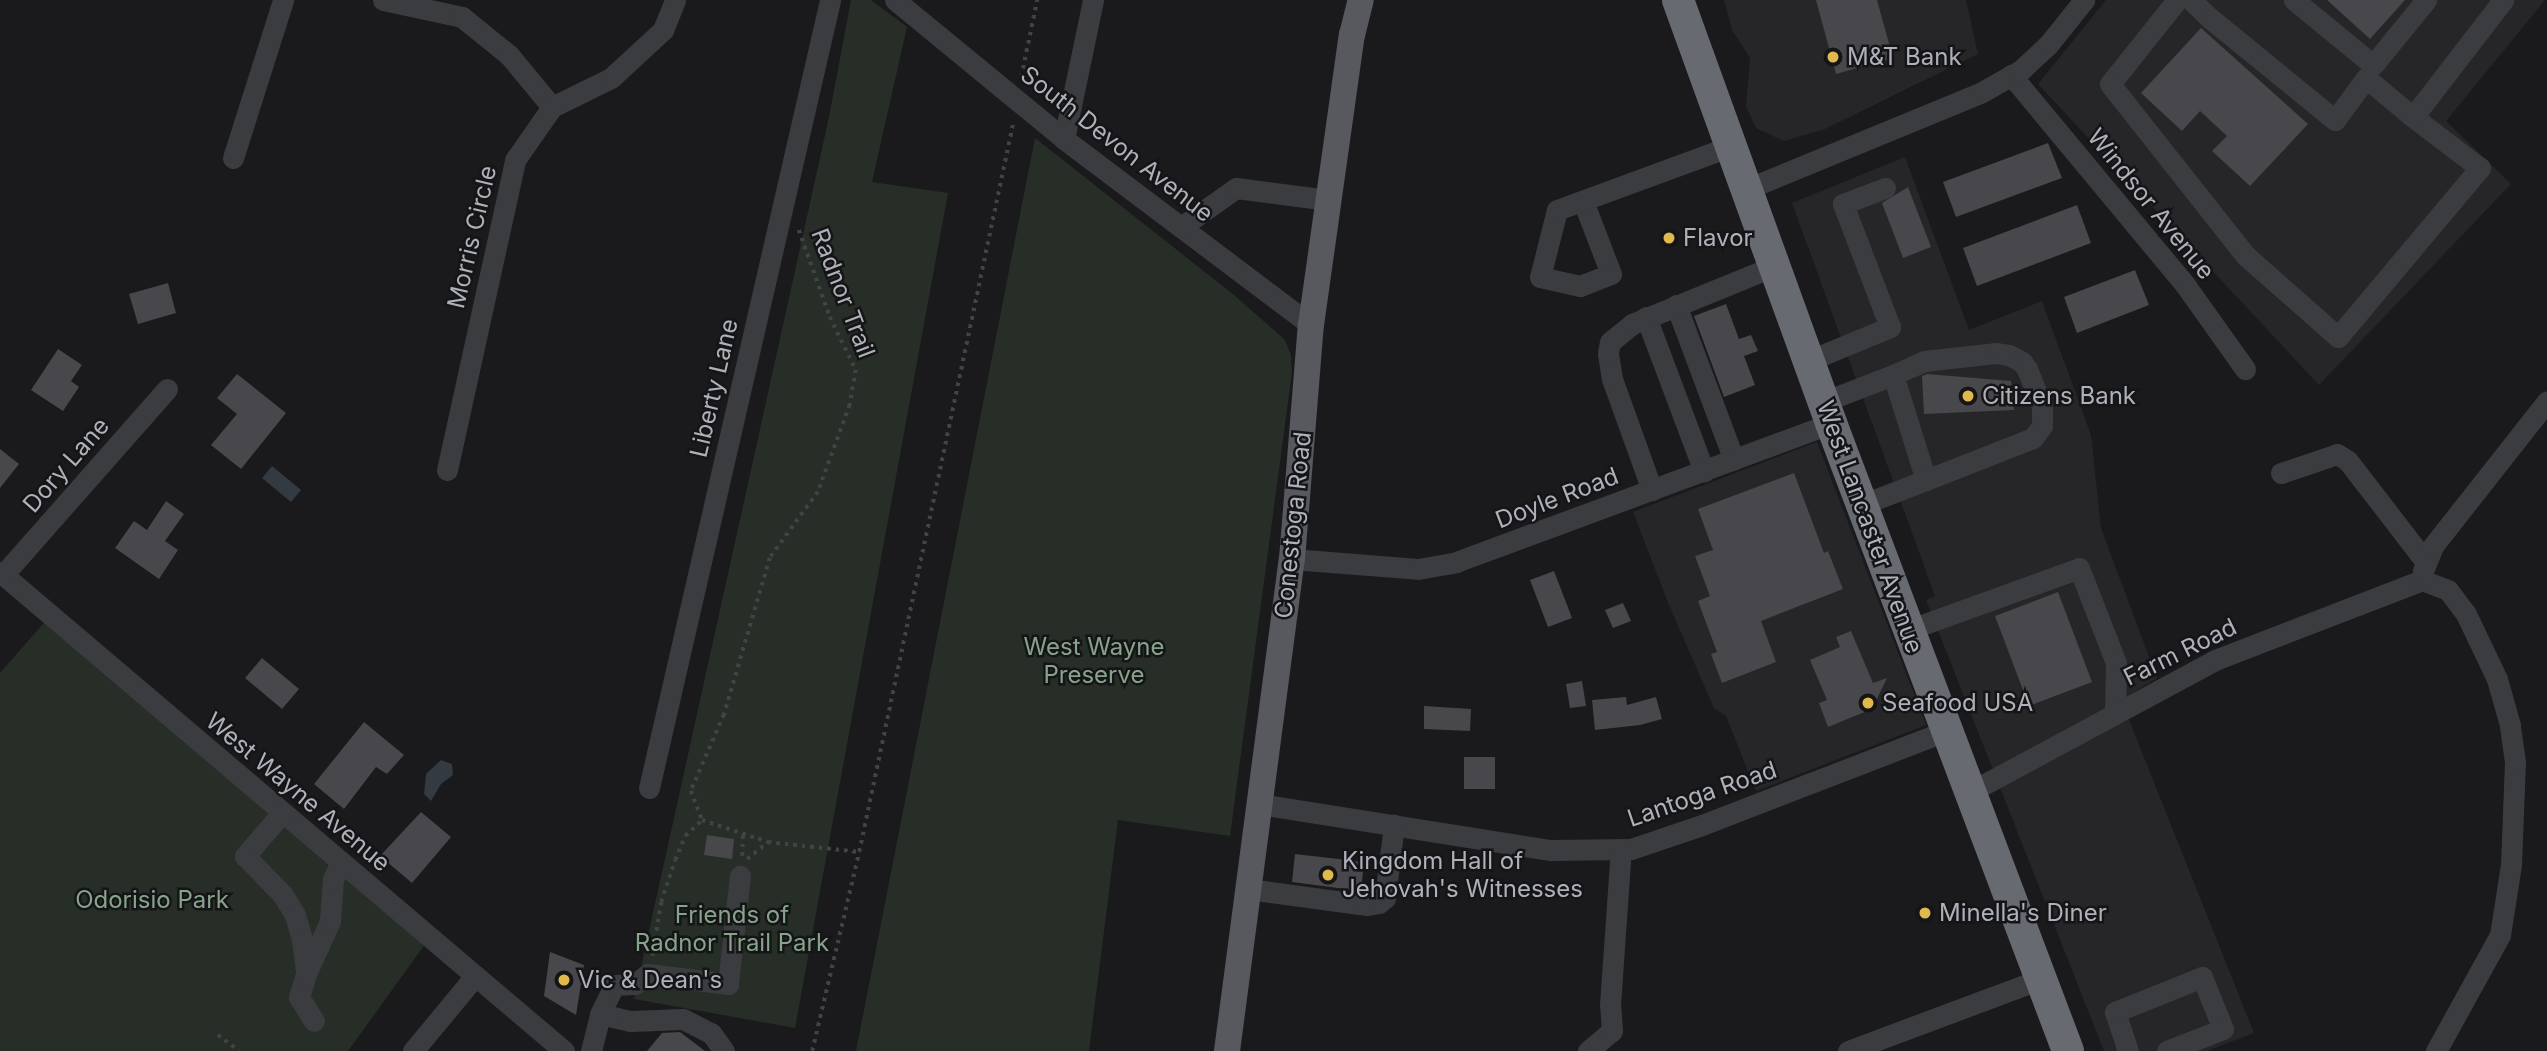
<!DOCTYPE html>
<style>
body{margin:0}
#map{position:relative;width:2547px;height:1051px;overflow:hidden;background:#1a1a1c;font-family:Inter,sans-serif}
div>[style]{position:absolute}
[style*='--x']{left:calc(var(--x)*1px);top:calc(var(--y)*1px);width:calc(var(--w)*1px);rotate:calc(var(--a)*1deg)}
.built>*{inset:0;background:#262629}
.green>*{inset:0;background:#262e27}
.water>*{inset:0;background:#333a41}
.building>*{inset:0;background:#47474c}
.path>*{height:3.5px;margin-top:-1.75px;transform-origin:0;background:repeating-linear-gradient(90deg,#414347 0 3.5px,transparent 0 8.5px)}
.minor>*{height:21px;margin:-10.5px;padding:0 10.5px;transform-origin:10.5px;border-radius:10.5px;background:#3b3c40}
.major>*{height:26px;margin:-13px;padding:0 13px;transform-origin:13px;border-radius:13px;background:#57595f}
.highway>*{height:32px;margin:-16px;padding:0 16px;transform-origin:16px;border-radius:16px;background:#686a71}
.dots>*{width:19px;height:19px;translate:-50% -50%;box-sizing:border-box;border:4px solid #151517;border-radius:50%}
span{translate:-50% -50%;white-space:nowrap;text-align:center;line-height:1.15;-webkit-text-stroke:5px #151517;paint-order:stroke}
.poi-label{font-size:24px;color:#aeb1ba}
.left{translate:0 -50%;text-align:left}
.street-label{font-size:24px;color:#aeb1ba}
.park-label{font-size:24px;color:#87a38a}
</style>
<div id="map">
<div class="built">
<i style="clip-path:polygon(1724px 0,1966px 0,1978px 54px,1825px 129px,1784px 141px,1756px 128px,1746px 106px,1750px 58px,1732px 30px)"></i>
<i style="clip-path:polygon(2106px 0,2545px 0,2446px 121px,2511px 184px,2319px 385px,2038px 84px)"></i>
<i style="clip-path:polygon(1905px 157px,1969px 330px,2042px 301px,2091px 435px,2101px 528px,2157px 678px,2121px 700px,2254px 1033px,2207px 1051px,2104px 1051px,1926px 600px,1935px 596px,1792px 203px)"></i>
<i style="clip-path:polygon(1817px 442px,1926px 725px,1756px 791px,1726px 716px,1714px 708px,1669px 605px,1633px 512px)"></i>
</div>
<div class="green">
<i style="clip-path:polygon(851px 0,871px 0,907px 27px,872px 182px,948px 193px,795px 1028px,634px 999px,829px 117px)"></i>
<i style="clip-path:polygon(1035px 138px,1234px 295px,1285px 340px,1291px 355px,1292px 372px,1230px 836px,1118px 820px,1089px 1051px,856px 1051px)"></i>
<i style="clip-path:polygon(50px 616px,431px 936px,348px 1051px,0 1051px,0 673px)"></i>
</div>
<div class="water">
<i style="clip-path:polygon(272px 466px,301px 490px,291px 502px,262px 478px)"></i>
<i style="clip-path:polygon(441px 760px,452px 764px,453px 775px,441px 784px,431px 801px,424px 794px,426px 774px)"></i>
</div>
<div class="building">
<i style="clip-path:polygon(1816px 0,1877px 0,1893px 58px,1836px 74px)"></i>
<i style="clip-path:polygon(2327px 0,2405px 0,2370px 39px)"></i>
<i style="clip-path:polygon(2201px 28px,2308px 124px,2250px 186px,2212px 151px,2227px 136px,2200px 111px,2182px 131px,2141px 93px)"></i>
<i style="clip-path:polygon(2048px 143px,2062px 178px,1956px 217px,1943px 182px)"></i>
<i style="clip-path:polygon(1908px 187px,1931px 247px,1903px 258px,1882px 203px)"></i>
<i style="clip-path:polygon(2077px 205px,2091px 243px,1977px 286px,1963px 248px)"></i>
<i style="clip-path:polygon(2135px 270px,2149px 305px,2077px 333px,2064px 297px)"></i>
<i style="clip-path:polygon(168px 283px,176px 313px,138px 324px,129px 294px)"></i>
<i style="clip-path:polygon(1726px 304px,1739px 339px,1751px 335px,1758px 351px,1744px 356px,1755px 385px,1724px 397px,1694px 316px)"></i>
<i style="clip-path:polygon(58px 349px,82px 365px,71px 381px,79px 387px,63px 411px,31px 390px)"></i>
<i style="clip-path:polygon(237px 374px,286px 413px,241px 469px,211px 445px,237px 414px,217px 398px)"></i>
<i style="clip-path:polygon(1927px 374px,2011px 381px,2014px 410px,1924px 414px,1922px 376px)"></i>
<i style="clip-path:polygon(0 449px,19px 464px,0 488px)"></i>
<i style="clip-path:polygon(1794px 473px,1824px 553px,1828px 551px,1843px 589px,1761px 621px,1776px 662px,1722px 683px,1711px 654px,1717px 652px,1698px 601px,1710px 596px,1695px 556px,1713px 550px,1698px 509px)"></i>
<i style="clip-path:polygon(166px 501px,184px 514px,165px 541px,178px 550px,159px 579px,115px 548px,134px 521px,147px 530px)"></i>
<i style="clip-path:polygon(1554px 571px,1572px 618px,1548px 627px,1530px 580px)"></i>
<i style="clip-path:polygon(2058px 592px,2092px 682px,2029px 706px,1995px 616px)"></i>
<i style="clip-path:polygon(1623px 603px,1631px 621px,1613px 628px,1605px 610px)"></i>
<i style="clip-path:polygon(1851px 631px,1873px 683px,1887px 678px,1872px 709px,1828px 727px,1819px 703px,1827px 700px,1810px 660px,1840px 647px,1836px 637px)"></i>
<i style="clip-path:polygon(262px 658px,299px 689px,282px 709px,245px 678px)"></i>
<i style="clip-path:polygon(1582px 681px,1586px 706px,1570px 708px,1566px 684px)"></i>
<i style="clip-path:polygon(1626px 697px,1627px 705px,1656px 697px,1662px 719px,1640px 725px,1595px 730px,1592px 700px)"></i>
<i style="clip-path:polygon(1424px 706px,1471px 709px,1470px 731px,1424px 729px)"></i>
<i style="clip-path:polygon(364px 722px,404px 755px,387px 774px,376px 767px,344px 809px,314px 784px)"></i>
<i style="clip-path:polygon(1464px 757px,1495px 757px,1495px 789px,1464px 789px)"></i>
<i style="clip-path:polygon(421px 812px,451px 837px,412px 883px,380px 856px)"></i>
<i style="clip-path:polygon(707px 835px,734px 839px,732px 859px,704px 855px)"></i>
<i style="clip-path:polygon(1295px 854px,1364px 862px,1361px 891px,1292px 882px)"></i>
<i style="clip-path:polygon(550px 952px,584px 965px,576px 1015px,544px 996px)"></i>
<i style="clip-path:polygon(680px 1032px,705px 1051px,647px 1051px,662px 1033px)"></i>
</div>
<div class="path">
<i style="--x:1021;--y:77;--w:79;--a:-78.3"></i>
<i style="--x:799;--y:230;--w:92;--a:70.4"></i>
<i style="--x:830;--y:317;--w:59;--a:63.9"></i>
<i style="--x:856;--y:370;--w:36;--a:100"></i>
<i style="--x:850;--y:405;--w:93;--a:110.2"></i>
<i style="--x:818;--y:492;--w:82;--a:126"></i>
<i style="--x:770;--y:558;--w:164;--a:106.3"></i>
<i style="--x:724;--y:715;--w:83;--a:113.5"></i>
<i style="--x:691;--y:791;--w:31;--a:69"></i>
<i style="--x:702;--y:820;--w:70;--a:18.4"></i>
<i style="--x:768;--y:842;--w:92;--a:6.3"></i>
<i style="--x:742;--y:856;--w:23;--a:-88"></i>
<i style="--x:747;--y:859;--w:27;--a:-39"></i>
<i style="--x:652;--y:956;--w:55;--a:-80.5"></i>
<i style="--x:661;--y:902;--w:44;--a:-71.6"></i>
<i style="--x:675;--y:860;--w:26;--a:-67"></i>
<i style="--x:685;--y:836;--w:23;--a:-43"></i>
<i style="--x:218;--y:1035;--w:26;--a:37"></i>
<i style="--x:812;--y:1051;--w:204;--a:-76.7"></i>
<i style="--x:859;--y:852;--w:745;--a:-78.07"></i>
</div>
<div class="minor">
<i style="--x:383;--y:0;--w:81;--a:12.1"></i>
<i style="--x:462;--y:17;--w:60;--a:39"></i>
<i style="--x:509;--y:55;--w:67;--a:50.4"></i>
<i style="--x:895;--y:0;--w:219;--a:39.4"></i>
<i style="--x:1064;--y:139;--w:309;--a:37"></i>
<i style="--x:2177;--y:0;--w:107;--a:128.6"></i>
<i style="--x:2110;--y:84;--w:218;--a:51.7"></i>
<i style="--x:2245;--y:255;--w:124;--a:41.4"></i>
<i style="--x:2338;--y:337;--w:221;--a:-50"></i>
<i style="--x:2480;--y:168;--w:84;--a:-142.7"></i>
<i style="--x:2191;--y:0;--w:28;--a:44"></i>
<i style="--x:2211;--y:19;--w:160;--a:39.2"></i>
<i style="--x:2335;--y:120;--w:52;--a:-53.6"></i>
<i style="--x:2366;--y:78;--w:61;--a:39.7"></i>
<i style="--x:2413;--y:117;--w:148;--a:-52.4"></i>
<i style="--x:2294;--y:0;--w:102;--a:39.4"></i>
<i style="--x:2373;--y:65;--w:84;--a:-50.8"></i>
<i style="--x:2011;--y:75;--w:274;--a:50.3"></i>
<i style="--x:2186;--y:286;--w:102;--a:54.6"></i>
<i style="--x:1064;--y:139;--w:142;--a:-78.2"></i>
<i style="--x:233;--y:158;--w:166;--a:-72.4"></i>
<i style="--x:1747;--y:189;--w:254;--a:-22.4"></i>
<i style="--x:1982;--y:92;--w:45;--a:-29.4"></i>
<i style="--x:2021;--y:70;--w:37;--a:-43"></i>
<i style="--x:2048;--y:45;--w:58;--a:-51.3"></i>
<i style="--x:1583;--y:201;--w:78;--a:69"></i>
<i style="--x:1611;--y:274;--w:33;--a:159"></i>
<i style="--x:1580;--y:286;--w:41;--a:-167.3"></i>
<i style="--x:1540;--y:277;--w:69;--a:-75.8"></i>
<i style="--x:1557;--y:210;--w:185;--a:-20.2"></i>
<i style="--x:1181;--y:227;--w:67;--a:-35.3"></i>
<i style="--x:1236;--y:188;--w:93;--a:7.4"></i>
<i style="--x:1676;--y:305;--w:165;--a:69.5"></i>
<i style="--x:1646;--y:317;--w:165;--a:69.4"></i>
<i style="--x:1808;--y:361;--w:89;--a:-22.5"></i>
<i style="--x:1890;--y:327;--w:132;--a:-110.9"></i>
<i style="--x:1843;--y:204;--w:45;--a:-20.9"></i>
<i style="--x:1893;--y:375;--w:34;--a:-24"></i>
<i style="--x:1924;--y:361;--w:71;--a:-6.4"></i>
<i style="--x:1995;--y:353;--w:14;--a:8"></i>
<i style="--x:2009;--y:355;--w:15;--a:28"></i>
<i style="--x:2022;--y:362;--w:9;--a:54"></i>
<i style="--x:2027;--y:369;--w:40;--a:68"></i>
<i style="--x:2042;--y:406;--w:20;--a:90"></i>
<i style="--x:2042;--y:426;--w:15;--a:127"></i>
<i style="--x:2033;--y:438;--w:115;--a:158.6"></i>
<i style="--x:1823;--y:402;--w:75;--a:-21.1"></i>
<i style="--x:1893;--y:375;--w:110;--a:72.6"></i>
<i style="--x:1926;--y:480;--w:70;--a:159"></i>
<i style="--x:447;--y:470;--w:317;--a:-77.6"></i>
<i style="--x:515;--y:160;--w:65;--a:-55.1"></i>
<i style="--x:552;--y:107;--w:66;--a:-26.2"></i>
<i style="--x:611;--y:78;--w:71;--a:-42.7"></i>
<i style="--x:663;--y:30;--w:32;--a:-68"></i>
<i style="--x:2281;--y:473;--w:59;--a:-18.7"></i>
<i style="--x:2337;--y:454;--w:13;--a:32"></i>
<i style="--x:2348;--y:461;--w:126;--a:52.4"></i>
<i style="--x:1652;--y:490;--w:118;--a:-109.8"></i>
<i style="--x:1612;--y:379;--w:26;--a:-99"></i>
<i style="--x:1608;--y:353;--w:11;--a:-80"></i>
<i style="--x:1610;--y:342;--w:28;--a:-39"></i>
<i style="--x:1632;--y:324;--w:153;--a:-22.2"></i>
<i style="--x:1292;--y:559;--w:126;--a:4.5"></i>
<i style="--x:1418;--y:569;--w:39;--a:-10"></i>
<i style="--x:1456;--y:562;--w:400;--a:-20.3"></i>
<i style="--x:0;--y:572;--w:740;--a:40.34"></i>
<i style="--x:3;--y:575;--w:248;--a:-48.6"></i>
<i style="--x:1908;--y:630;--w:182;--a:-19.9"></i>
<i style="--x:2079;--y:568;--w:102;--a:68.7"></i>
<i style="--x:2116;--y:663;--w:51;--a:91.1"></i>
<i style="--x:649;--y:788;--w:809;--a:-77.06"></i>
<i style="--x:1970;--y:792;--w:278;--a:-28.3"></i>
<i style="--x:2215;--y:660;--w:222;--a:-21.1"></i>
<i style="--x:1259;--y:804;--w:295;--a:9"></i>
<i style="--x:1550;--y:850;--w:81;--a:-0.7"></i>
<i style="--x:1631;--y:849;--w:75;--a:-18.7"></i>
<i style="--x:1702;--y:825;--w:261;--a:-21.1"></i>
<i style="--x:282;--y:813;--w:57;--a:130.7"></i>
<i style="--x:245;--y:856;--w:54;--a:45.7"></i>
<i style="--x:283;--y:895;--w:23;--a:59"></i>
<i style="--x:295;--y:915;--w:25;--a:74"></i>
<i style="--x:302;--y:939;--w:35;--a:83"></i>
<i style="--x:306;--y:974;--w:24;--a:107"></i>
<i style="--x:299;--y:997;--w:28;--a:58"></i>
<i style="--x:1248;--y:889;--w:120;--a:7.7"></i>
<i style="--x:1367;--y:905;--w:12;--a:-9"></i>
<i style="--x:1379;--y:903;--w:8;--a:-40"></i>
<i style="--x:1385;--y:898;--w:74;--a:-83"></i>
<i style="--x:306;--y:974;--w:58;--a:-65.6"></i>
<i style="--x:330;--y:921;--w:42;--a:-85.9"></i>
<i style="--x:333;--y:879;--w:19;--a:-65"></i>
<i style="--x:600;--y:1014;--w:32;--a:13"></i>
<i style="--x:631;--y:1021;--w:52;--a:-2.2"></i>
<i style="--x:683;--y:1019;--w:31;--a:27"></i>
<i style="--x:711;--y:1033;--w:22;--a:54"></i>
<i style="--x:413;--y:1051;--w:97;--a:-50.4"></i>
<i style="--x:591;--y:1051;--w:38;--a:-76"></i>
<i style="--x:600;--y:1014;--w:32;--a:-64"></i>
<i style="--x:614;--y:985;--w:21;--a:-3"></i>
<i style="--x:635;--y:984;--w:16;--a:-38"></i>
<i style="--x:648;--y:974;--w:81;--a:7.1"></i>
<i style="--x:728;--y:984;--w:109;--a:-83.7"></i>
<i style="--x:1588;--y:1051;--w:31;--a:-40"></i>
<i style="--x:1612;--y:1031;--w:26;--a:-94"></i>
<i style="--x:1610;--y:1005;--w:156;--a:-86"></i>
<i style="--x:1848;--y:1051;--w:206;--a:-20.5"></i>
<i style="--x:2128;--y:1051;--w:41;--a:-108.4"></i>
<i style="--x:2115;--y:1012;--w:94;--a:-21.9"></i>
<i style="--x:2202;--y:977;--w:56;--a:68"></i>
<i style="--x:2223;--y:1029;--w:60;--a:158.6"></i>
<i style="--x:2436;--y:1051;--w:132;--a:-61.1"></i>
<i style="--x:2500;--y:935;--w:71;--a:-81.1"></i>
<i style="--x:2511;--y:865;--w:103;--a:-87.8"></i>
<i style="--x:2515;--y:762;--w:37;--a:-98"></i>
<i style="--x:2510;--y:725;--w:48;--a:-105.8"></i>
<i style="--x:2497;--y:679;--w:72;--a:-115.5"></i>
<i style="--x:2466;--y:614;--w:30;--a:-127"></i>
<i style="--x:2448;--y:590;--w:28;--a:-159"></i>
<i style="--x:2422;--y:580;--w:9;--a:-84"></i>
<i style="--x:2423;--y:571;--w:27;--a:-68"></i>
<i style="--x:2433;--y:546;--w:184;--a:-51.8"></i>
</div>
<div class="major">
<i style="--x:1227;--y:1051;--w:496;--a:-82.5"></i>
<i style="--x:1292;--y:559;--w:235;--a:-85.4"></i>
<i style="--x:1311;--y:325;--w:293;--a:-82"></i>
<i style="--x:1352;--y:35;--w:36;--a:-76"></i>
</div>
<div class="highway">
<i style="--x:1678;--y:0;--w:450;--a:70.1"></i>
<i style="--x:1831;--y:423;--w:671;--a:69.32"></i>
</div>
<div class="dots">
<i style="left:1833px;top:57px;background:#e0b94d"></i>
<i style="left:1669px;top:238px;background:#e0b94d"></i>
<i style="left:1968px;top:396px;background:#e0b94d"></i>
<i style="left:1868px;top:703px;background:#e0b94d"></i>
<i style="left:1328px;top:875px;background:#e0b94d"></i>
<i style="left:1925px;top:913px;background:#e0b94d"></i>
<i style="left:564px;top:980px;background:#e0b94d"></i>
</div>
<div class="poi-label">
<span class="left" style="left:1847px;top:57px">M&amp;T Bank</span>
<span class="left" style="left:1683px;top:238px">Flavor</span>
<span class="left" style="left:1982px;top:396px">Citizens Bank</span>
<span class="left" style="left:1882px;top:703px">Seafood USA</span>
<span class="left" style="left:1342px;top:875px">Kingdom Hall of<br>Jehovah's Witnesses</span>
<span class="left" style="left:1939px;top:913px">Minella's Diner</span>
<span class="left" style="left:578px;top:980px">Vic &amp; Dean's</span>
</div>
<div class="street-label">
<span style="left:1117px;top:144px;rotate:38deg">South Devon Avenue</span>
<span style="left:2151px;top:204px;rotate:51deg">Windsor Avenue</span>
<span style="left:472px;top:237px;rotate:-77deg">Morris Circle</span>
<span style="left:843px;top:293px;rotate:69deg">Radnor Trail</span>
<span style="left:714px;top:388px;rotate:-77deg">Liberty Lane</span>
<span style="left:66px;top:465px;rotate:-49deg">Dory Lane</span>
<span style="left:1557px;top:498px;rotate:-21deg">Doyle Road</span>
<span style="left:1293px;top:525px;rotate:-84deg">Conestoga Road</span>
<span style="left:1870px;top:527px;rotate:70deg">West Lancaster Avenue</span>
<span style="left:2180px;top:652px;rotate:-26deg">Farm Road</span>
<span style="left:298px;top:792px;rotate:40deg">West Wayne Avenue</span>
<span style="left:1702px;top:794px;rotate:-19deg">Lantoga Road</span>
</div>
<div class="park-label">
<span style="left:1094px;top:661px">West Wayne<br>Preserve</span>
<span style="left:152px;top:900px">Odorisio Park</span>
<span style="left:732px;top:929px">Friends of<br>Radnor Trail Park</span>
</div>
</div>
